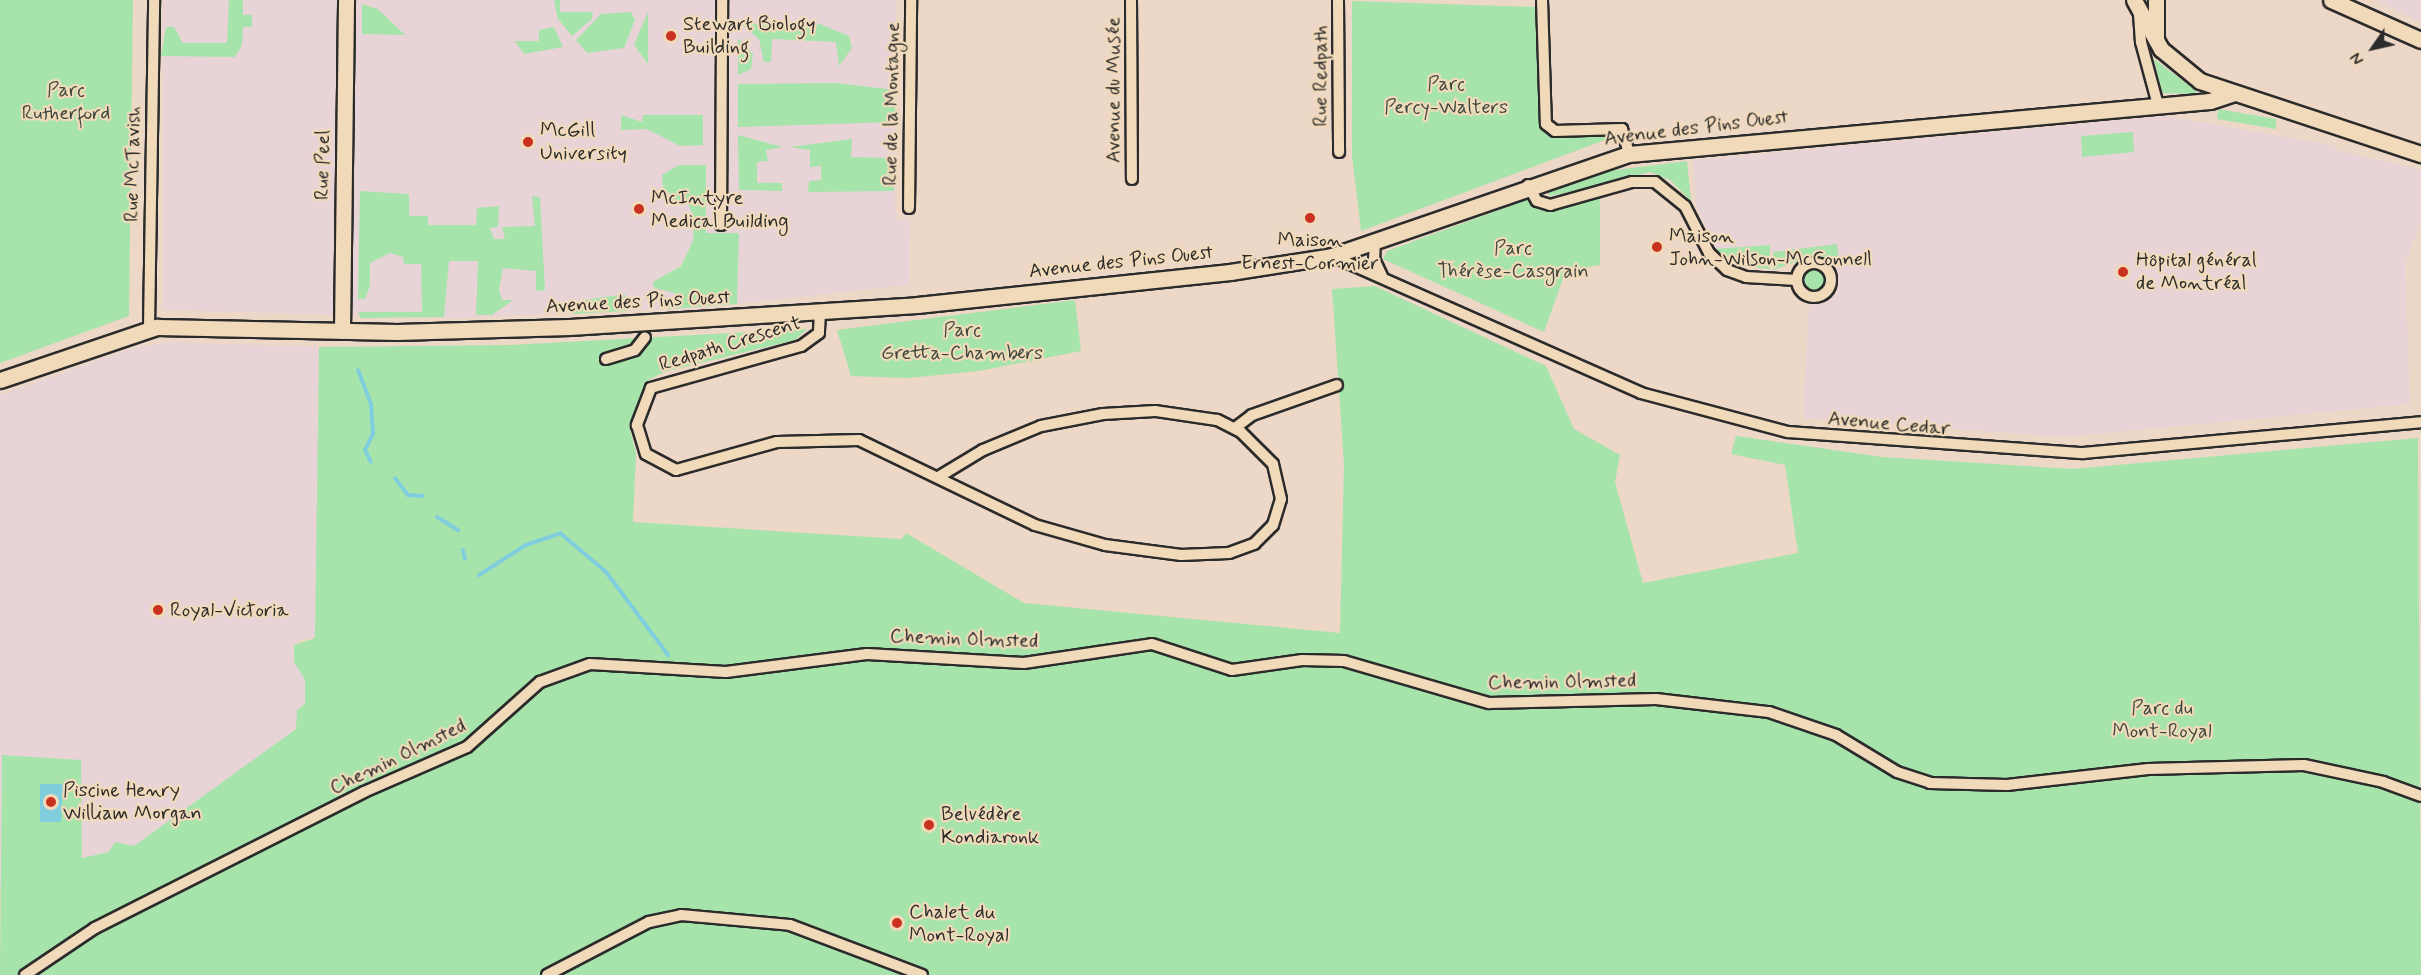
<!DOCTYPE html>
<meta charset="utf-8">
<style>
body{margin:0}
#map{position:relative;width:2421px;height:975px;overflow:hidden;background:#edd7c7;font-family:Mynerve,sans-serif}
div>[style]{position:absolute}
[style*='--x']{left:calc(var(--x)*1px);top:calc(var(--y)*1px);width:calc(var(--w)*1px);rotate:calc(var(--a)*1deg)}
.built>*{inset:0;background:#e8d4d7}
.green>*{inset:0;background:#a6e4ab}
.round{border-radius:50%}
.water>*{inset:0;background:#80cedd}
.stream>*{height:4px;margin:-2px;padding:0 2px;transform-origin:2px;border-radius:2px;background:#80cedd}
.roads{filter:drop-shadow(2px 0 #2b2b2b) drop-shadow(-2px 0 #2b2b2b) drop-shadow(0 2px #2b2b2b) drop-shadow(0 -2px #2b2b2b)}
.street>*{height:10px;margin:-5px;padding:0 5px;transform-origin:5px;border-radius:5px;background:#f1daba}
.street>.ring{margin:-5px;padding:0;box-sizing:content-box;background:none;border:10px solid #f1daba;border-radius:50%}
.secondary>*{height:15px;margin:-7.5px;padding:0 7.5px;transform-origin:7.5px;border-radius:7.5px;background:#f1daba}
.dots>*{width:16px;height:16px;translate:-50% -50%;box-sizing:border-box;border:3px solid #f1daba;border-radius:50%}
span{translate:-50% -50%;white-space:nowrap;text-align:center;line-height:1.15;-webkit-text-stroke:4.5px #f1daba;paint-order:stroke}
.poi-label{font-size:20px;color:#2b2b2b}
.left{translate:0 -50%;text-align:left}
.street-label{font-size:20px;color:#2b2b2b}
.park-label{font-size:20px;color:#3d473e}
.north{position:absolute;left:2343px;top:18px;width:60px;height:60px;-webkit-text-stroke:4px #f1daba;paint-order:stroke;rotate:236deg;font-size:16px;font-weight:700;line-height:24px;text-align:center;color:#2b2b2b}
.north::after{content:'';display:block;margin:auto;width:21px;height:27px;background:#2b2b2b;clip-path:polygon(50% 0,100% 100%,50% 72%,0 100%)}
</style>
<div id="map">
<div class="built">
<i style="clip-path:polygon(163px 0,896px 0,895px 210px,898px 220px,910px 219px,909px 285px,699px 308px,452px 318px,163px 310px)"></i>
<i style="clip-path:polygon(2376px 0,2421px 0,2421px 22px,2387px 5px)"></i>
<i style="clip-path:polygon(2166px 116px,2336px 146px,2335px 150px,2421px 170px,2421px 221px,2405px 265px,2410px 404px,2064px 437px,1803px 418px,1809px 305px,1826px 303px,1838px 292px,1837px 245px,1770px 252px,1769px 245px,1715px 249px,1696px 204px,1693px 160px)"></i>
<i style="clip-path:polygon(168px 342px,319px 347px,315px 638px,299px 640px,293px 649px,305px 680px,305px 704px,291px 734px,134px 847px,115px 842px,109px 852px,0 890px,0 395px,130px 349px)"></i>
</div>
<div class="green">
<i style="clip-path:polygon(0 0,133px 0,129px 316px,0 363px)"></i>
<i style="clip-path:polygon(229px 0,243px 0,243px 15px,252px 15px,252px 27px,243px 27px,242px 45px,235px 57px,161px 56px,166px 27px,174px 27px,183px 43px,227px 43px)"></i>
<i style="clip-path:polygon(554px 0,560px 0,560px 12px,593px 12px,592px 19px,572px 36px,558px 19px)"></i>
<i style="clip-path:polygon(1352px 1px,1536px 7px,1540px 127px,1553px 137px,1613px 137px,1361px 231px,1352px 156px)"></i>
<i style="clip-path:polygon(362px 4px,378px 9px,405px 35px,362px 34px)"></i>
<i style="clip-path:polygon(631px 12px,635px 20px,624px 48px,587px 53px,576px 40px,601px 14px)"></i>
<i style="clip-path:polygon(648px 12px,648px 64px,634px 45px)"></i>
<i style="clip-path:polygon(740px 23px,816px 28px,817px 23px,849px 36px,852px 48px,839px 66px,836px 42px,772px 39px,771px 62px,764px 62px,759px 39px)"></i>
<i style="clip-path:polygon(554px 27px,563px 47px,524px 54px,515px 41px,539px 41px,539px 30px)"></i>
<i style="clip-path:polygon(738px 38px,753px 54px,751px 69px,738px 75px)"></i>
<i style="clip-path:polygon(2154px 59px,2196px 91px,2196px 94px,2162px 93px)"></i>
<i style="clip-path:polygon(837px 83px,895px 90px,895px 122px,738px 127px,738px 84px)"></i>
<i style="clip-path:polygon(2218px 109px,2276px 119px,2276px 129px,2217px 119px)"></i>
<i style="clip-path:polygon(621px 115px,642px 122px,643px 115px,703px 115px,703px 145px,680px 146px,647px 129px,621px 130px)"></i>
<i style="clip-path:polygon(2133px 132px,2134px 152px,2082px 157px,2081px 136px)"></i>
<i style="clip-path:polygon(738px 135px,783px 147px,766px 150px,768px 161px,757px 162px,757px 183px,782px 183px,782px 191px,739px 190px)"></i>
<i style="clip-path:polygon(852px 139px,851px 157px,892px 158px,894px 191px,808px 192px,809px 181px,821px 180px,821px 166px,810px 167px,810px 150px,789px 147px)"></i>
<i style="clip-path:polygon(1687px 161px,1691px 201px,1670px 180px,1650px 172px,1561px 194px,1549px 196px,1548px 192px,1608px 171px)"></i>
<i style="clip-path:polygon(679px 165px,706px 165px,706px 233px,739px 233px,737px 304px,668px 309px,675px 293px,654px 288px,653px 282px,681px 266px,693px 241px,694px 218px,686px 199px,678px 203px,663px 187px,662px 175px)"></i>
<i style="clip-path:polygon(360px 191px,409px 194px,409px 216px,428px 216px,428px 225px,476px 225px,477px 208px,499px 206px,498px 227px,490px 228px,494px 239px,505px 239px,502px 227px,535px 226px,532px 196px,540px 197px,545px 290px,536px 291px,536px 271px,503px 268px,499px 290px,502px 300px,513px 300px,492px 315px,476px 315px,478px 261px,449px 261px,444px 317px,361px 318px,358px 312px,422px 312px,421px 264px,404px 264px,403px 257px,390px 253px,370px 263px,370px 286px,365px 299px,358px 299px)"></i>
<i style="clip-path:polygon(1600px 197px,1600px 265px,1566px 270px,1544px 332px,1383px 259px,1387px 251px,1526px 200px,1549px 211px)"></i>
<i style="clip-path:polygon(1837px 244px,1839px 265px,1817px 254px,1773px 270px,1773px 252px)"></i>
<i style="clip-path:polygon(1770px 245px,1770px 269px,1738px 266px,1715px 249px)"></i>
<i class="round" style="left:1804px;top:269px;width:22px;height:22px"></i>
<i style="clip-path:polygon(1375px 286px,1546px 366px,1574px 429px,1620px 455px,1615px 482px,1643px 583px,1798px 553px,1785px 465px,1731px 454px,1736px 436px,1882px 457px,2072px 469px,2418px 438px,2421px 975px,0 975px,2px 755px,81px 760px,82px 858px,109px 852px,115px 842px,134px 846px,296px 729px,297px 710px,305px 704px,305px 680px,294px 662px,294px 645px,315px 638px,319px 347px,510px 345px,807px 329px,795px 340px,667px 371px,648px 380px,629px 426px,636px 453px,633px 522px,902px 539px,906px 533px,1024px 603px,1340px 633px,1344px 464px,1332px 289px)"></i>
<i style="clip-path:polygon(625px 294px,626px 311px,572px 314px,573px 307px,586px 300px)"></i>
<i style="clip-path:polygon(1075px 300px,1081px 351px,979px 371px,908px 378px,851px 376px,837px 330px)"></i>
</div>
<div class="water">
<i style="clip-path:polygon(40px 784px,63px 784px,61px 822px,40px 822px)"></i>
</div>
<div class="stream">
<i style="--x:358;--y:370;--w:36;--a:69"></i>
<i style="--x:371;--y:404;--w:30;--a:86"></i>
<i style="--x:373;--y:434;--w:18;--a:117"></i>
<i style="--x:365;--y:450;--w:13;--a:63"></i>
<i style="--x:395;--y:478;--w:21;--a:53"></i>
<i style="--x:408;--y:495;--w:15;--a:4"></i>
<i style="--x:437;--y:517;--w:25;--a:32"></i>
<i style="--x:463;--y:550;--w:9;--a:77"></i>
<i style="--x:479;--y:575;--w:56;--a:-32.6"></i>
<i style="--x:526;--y:545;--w:36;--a:-19"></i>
<i style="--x:560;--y:533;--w:60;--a:40.3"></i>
<i style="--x:606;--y:572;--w:104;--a:53.2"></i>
</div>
<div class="roads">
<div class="street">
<i style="--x:1131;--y:0;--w:179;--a:89.7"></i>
<i style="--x:1338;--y:0;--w:152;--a:89.6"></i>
<i style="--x:1542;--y:0;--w:124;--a:88.2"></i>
<i style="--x:1546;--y:124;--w:11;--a:38"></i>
<i style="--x:1555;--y:131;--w:67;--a:-1.7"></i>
<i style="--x:1622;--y:129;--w:26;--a:74"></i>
<i style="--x:2139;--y:14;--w:28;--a:86"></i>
<i style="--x:2141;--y:42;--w:65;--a:74.9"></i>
<i style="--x:1528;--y:185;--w:18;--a:61"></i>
<i style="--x:1537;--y:201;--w:14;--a:17"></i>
<i style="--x:1550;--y:205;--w:85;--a:-15.7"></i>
<i style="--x:1632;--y:182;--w:23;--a:0"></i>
<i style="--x:1655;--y:182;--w:38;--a:39"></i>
<i style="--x:1685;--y:206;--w:53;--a:62.9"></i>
<i style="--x:1709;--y:253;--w:25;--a:43"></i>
<i style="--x:1727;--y:270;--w:20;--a:20"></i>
<i style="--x:1746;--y:277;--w:51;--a:3.4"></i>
<i style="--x:909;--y:208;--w:208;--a:-89.4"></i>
<i style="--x:721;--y:225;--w:225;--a:-89.7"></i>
<i style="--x:1375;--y:241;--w:18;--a:93"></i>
<i style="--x:1374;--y:259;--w:19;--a:65"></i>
<i style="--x:1332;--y:256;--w:338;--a:23.9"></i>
<i style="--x:1641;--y:393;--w:152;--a:14.9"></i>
<i style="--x:1788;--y:432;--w:296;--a:4.1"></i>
<i style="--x:2083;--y:453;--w:339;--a:-5.2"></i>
<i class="ring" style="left:1797px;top:263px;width:24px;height:24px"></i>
<i style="--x:820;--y:312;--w:21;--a:93"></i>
<i style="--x:819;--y:333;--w:22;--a:144"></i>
<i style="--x:801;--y:346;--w:156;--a:164.4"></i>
<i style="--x:651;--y:388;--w:40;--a:111"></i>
<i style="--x:637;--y:425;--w:30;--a:73"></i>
<i style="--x:646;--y:454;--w:34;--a:28"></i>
<i style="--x:676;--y:470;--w:105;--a:-15.5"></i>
<i style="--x:777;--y:442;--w:82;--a:-1.4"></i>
<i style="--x:859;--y:440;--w:195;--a:25.8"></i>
<i style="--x:1035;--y:525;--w:73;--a:15.9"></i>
<i style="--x:1105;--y:545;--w:77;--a:7.5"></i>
<i style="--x:1181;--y:555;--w:48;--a:-2.4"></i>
<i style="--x:1229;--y:553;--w:27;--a:-20"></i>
<i style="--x:1254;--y:544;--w:27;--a:-45"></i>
<i style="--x:1273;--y:525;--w:27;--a:-73"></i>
<i style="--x:1281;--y:499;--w:36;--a:-103"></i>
<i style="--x:1273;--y:464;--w:45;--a:-135"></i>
<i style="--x:1241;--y:432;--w:27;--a:-153"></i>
<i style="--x:1217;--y:420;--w:63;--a:-171.7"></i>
<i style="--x:1155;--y:411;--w:52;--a:176.7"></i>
<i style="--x:1103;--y:414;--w:63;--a:169"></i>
<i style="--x:1041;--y:426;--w:63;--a:157.5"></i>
<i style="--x:983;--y:450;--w:50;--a:148.8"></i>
<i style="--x:149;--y:328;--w:328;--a:-89.1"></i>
<i style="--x:606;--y:359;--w:30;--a:-17"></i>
<i style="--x:635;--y:350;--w:16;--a:-52"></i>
<i style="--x:1235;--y:428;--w:21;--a:-37"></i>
<i style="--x:1252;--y:415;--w:90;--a:-19.4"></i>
<i style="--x:25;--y:975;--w:84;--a:-33.9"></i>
<i style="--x:95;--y:928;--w:301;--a:-26.8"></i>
<i style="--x:364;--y:792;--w:112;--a:-23.6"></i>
<i style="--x:467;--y:747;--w:98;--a:-41.7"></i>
<i style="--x:540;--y:682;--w:53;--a:-19.8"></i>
<i style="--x:590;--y:664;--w:136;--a:3.4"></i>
<i style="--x:726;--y:672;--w:142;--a:-7.3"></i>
<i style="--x:867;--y:654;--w:157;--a:3.3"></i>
<i style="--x:1024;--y:663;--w:129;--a:-8.4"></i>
<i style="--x:1152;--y:644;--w:84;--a:18"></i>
<i style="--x:1232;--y:670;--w:71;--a:-8.1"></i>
<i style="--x:1302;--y:660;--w:42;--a:1.4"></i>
<i style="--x:1344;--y:661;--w:151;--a:16.2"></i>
<i style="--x:1489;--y:703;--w:167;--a:-1.4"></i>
<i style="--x:1656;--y:699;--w:114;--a:6.6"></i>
<i style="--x:1769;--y:712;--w:71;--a:18.9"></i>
<i style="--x:1836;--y:735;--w:71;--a:31.2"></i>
<i style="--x:1897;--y:772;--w:35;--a:18"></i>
<i style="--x:1930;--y:783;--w:77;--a:1.5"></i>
<i style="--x:2007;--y:785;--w:142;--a:-6.5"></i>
<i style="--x:2148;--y:769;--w:156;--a:-1.5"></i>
<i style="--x:2304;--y:765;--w:81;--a:12.1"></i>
<i style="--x:2383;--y:782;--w:40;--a:20.2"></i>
<i style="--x:547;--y:975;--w:115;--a:-27.5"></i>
<i style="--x:649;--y:922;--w:33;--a:-12"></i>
<i style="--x:681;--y:915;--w:109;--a:5.2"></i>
<i style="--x:790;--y:925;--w:141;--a:20.7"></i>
</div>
<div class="secondary">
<i style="--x:2134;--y:0;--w:56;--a:61.1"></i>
<i style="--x:2161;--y:49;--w:50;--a:39.4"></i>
<i style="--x:2200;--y:81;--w:233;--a:18.3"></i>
<i style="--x:2156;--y:0;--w:40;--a:90"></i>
<i style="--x:2331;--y:0;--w:98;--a:24"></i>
<i style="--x:342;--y:331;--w:331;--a:-89.3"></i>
<i style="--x:0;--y:380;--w:166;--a:-18.7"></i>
<i style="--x:157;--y:327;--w:240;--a:1.2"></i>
<i style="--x:397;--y:332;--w:172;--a:-1.7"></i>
<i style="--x:569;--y:327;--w:349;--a:-3.6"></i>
<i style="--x:917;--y:305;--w:315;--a:-6"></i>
<i style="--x:1230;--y:272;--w:103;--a:-8.9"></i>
<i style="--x:1332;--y:256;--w:314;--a:-19"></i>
<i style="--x:1629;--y:154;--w:583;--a:-5.21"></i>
<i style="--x:2210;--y:101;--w:26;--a:-18"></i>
</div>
</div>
<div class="dots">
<i style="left:671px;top:36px;background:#c8321e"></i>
<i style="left:528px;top:142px;background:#c8321e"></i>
<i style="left:639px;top:209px;background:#c8321e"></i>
<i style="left:1310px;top:218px;background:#c8321e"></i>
<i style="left:1657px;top:247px;background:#c8321e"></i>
<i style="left:2123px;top:272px;background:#c8321e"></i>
<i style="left:158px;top:610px;background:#c8321e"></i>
<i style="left:51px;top:802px;background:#c8321e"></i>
<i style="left:929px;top:825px;background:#c8321e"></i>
<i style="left:897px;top:923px;background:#c8321e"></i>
</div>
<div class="poi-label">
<span class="left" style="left:683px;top:36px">Stewart Biology<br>Building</span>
<span class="left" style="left:540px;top:142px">McGill<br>University</span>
<span class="left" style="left:651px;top:210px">McIntyre<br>Medical Building</span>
<span class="left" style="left:1669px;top:248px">Maison<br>John-Wilson-McConnell</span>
<span style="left:1310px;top:252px">Maison<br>Ernest-Cormier</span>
<span class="left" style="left:2136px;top:272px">Hôpital général<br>de Montréal</span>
<span class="left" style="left:170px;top:610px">Royal-Victoria</span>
<span class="left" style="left:63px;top:802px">Piscine Henry<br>William Morgan</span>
<span class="left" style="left:941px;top:826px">Belvédère<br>Kondiaronk</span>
<span class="left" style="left:909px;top:924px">Chalet du<br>Mont-Royal</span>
</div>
<div class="street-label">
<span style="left:1321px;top:76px;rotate:-90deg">Rue Redpath</span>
<span style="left:1114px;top:90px;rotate:-90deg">Avenue du Musée</span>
<span style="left:892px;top:104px;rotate:-89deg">Rue de la Montagne</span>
<span style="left:1696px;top:128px;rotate:-7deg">Avenue des Pins Ouest</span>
<span style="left:133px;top:164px;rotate:-89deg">Rue McTavish</span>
<span style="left:323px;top:165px;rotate:-89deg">Rue Peel</span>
<span style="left:1121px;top:262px;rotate:-6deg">Avenue des Pins Ouest</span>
<span style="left:638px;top:302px;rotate:-3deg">Avenue des Pins Ouest</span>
<span style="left:730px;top:344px;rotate:-17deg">Redpath Crescent</span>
<span style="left:1889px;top:424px;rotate:5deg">Avenue Cedar</span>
<span style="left:964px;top:639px;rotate:2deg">Chemin Olmsted</span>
<span style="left:1562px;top:682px;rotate:-1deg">Chemin Olmsted</span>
<span style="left:398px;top:757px;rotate:-26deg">Chemin Olmsted</span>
</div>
<div class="park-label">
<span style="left:1446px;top:96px">Parc<br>Percy-Walters</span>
<span style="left:66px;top:102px">Parc<br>Rutherford</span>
<span style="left:1513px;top:260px">Parc<br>Thérèse-Casgrain</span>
<span style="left:962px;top:342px">Parc<br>Gretta-Chambers</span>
<span style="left:2162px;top:720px">Parc du<br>Mont-Royal</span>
</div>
<div class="north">N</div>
</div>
